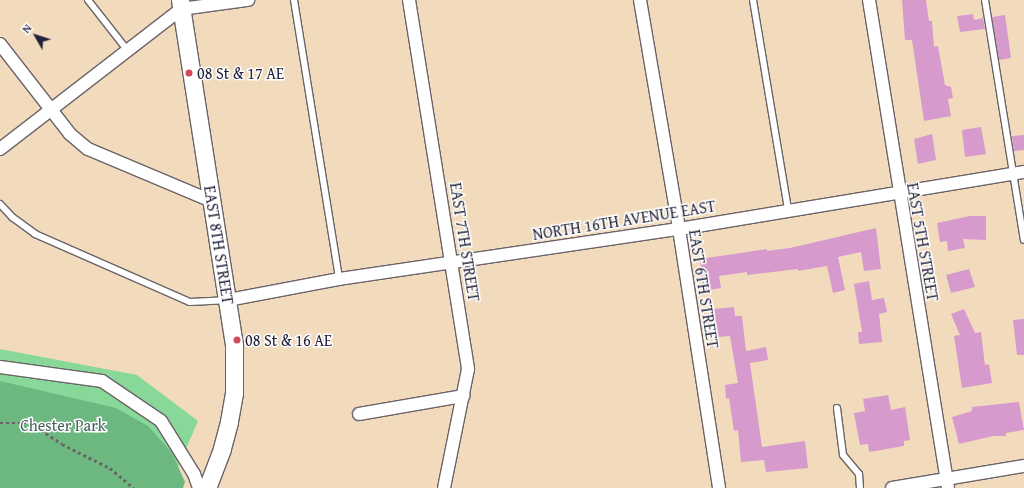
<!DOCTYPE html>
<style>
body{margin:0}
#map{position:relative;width:1024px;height:488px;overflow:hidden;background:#f2dbbc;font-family:"Gentium Book Plus",serif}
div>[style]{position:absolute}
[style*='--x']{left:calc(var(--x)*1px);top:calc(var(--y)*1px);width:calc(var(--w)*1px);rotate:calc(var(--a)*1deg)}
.green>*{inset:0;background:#87d899}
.forest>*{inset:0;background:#6db881}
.building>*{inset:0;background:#d69acd}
.path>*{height:2.5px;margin-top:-1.25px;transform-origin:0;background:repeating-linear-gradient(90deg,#6b6368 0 3px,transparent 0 6px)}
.roads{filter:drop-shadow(1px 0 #6b6368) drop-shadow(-1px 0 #6b6368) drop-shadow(0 1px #6b6368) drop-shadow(0 -1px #6b6368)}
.lane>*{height:6px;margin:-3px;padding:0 3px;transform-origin:3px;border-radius:3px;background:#fff}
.street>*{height:12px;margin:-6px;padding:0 6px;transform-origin:6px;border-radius:6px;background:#fff}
.secondary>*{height:17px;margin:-8.5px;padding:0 8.5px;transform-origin:8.5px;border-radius:8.5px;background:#fff}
.dots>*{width:11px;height:11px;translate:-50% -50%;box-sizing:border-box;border:2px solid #fff;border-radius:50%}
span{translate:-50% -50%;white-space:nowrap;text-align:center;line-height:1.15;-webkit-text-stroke:3px #fff;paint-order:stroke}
.poi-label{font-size:16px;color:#22223b}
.left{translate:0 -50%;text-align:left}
.street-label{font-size:16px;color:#22223b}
.park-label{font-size:16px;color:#45625c}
.north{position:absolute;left:16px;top:16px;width:40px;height:40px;-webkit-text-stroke:3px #fff;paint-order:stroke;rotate:309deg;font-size:11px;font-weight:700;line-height:16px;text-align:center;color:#22223b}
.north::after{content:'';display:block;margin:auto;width:14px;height:18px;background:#22223b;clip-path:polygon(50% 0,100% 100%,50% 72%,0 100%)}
</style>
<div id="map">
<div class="green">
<i style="clip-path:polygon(0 349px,137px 375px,198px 421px,169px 488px,0 488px)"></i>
</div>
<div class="forest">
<i style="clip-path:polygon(0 381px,116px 408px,148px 426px,172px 453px,185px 482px,183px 488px,0 488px)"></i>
</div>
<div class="building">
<i style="clip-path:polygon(902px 0,926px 0,929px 21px,932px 21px,934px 47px,938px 46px,945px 85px,951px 87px,953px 98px,948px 99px,951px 116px,924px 121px,912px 40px,905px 40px)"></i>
<i style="clip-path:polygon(973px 14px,974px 20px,983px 18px,985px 29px,960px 32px,957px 16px)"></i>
<i style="clip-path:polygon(1005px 15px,1011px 58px,999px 60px,992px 17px)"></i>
<i style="clip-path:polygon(981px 127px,986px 154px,965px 157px,962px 130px)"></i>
<i style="clip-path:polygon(932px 134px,936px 160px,918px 164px,914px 139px)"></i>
<i style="clip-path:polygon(1024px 135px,1024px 150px,1014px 151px,1012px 136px)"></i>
<i style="clip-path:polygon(970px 216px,986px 216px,986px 240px,963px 239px,965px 248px,948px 251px,947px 241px,940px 242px,937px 223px)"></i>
<i style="clip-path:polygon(876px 228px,881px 269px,864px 271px,861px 252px,838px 257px,845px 290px,833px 293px,827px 266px,798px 271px,798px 269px,747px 275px,747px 272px,719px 276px,721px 288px,704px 291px,700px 259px,767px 249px,767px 251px,790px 248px)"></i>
<i style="clip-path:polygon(969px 269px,975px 287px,951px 293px,946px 275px)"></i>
<i style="clip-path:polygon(869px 281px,872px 300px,884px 298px,887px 312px,879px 314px,882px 342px,859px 344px,858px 332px,862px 332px,854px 284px)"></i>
<i style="clip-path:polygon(734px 307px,735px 316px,742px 316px,746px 351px,766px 347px,768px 360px,750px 363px,762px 447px,805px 441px,808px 468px,766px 472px,764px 460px,741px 462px,738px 430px,734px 431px,729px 398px,726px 399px,725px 385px,738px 383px,730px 336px,718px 337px,714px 309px)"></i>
<i style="clip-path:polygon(964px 309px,975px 333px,981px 332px,985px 365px,989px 364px,992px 383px,962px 388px,954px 336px,960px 335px,951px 314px)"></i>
<i style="clip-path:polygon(1024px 319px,1024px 355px,1017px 355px,1013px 320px)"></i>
<i style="clip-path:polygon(888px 395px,891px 410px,905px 407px,910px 440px,904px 441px,904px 446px,869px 452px,868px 444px,860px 445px,854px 413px,865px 411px,863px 399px)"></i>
<i style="clip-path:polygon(1019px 402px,1024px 430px,1006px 433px,1006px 436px,993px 436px,959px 444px,952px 417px,972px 411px,972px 407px)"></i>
</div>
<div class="path">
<i style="--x:0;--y:423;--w:31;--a:0"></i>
<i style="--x:31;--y:423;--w:37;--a:34"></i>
<i style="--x:62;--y:444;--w:54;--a:26.6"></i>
<i style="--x:110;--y:468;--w:31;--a:40"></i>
</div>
<div class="roads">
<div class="lane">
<i style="--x:88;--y:0;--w:65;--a:51.9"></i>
<i style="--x:294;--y:0;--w:283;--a:80.8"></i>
<i style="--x:753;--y:0;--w:213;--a:80.5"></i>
<i style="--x:985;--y:0;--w:243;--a:80.8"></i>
<i style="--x:0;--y:204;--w:18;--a:47"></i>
<i style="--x:12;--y:217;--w:29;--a:36"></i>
<i style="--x:35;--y:234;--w:169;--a:23.7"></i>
<i style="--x:190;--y:302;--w:35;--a:-3"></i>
<i style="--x:837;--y:408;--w:47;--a:82.7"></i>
<i style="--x:843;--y:455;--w:25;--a:50"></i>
<i style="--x:859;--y:474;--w:14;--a:86"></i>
</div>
<div class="street">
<i style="--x:409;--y:0;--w:374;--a:80.9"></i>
<i style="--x:468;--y:369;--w:121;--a:101.4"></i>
<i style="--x:640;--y:0;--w:232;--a:80.3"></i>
<i style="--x:679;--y:229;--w:262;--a:81.2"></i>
<i style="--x:869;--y:0;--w:494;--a:80.8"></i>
<i style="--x:0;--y:44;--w:114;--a:52.1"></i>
<i style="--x:70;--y:134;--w:23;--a:40"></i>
<i style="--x:88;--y:149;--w:134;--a:22.8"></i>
<i style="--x:0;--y:149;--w:229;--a:-37.7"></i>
<i style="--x:181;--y:9;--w:68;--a:-7.7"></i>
<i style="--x:228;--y:300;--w:113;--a:-10.7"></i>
<i style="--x:339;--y:279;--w:344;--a:-8.4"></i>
<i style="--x:679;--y:229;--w:350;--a:-9.4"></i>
<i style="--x:0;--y:367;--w:103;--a:7.8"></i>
<i style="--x:102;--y:381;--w:71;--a:34.1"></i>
<i style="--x:161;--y:421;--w:62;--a:58.1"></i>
<i style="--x:194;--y:474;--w:15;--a:70"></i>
<i style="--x:359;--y:414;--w:106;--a:-9.8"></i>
<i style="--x:892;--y:488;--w:134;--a:-9.5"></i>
</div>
<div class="secondary">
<i style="--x:180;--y:0;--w:350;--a:81.1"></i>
<i style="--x:234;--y:346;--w:47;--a:90"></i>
<i style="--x:234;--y:393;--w:29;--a:100"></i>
<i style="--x:229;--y:422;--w:28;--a:105"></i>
<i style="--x:222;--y:449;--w:42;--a:111"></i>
</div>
</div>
<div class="dots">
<i style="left:189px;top:73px;background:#d1495b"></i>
<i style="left:237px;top:340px;background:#d1495b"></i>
</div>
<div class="poi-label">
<span class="left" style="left:197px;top:73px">08 St &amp; 17 AE</span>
<span class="left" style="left:245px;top:340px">08 St &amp; 16 AE</span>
</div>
<div class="street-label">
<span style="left:624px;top:220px;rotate:-9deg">NORTH 16TH AVENUE EAST</span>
<span style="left:465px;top:242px;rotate:81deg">EAST 7TH STREET</span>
<span style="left:923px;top:242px;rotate:80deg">EAST 5TH STREET</span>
<span style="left:219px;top:245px;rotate:81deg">EAST 8TH STREET</span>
<span style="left:704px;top:289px;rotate:81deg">EAST 6TH STREET</span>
</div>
<div class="park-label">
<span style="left:63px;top:425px">Chester Park</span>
</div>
<div class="north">N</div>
</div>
